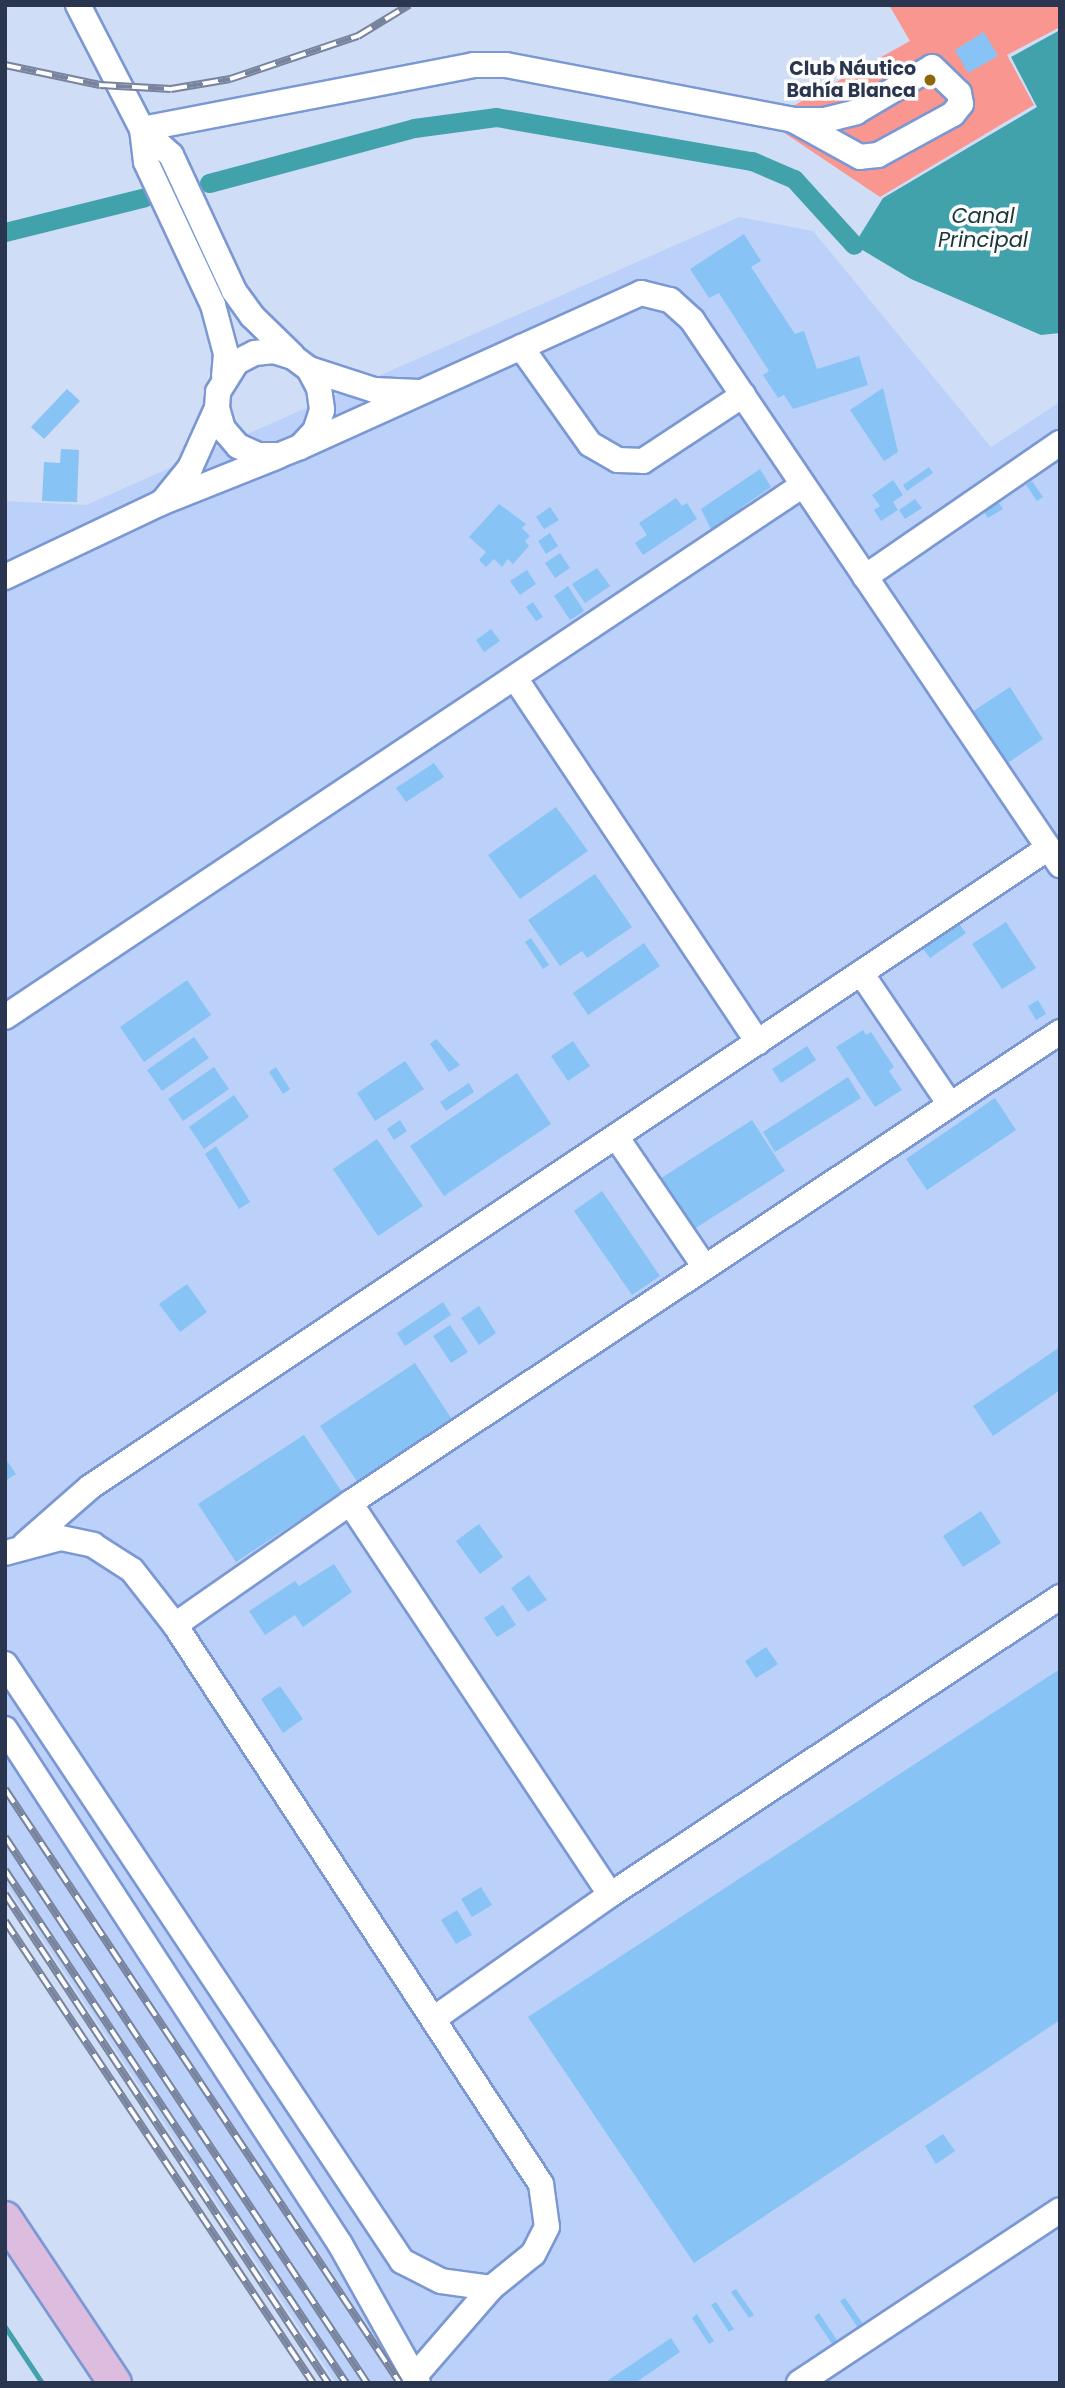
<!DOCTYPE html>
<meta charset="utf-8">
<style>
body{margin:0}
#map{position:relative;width:1065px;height:2388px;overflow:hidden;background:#d0ddf6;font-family:Poppins,sans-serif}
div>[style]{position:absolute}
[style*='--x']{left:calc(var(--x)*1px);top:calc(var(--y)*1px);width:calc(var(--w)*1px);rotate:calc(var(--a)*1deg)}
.built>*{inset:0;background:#bcd1fa}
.green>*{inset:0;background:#fa9690}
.water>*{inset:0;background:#42a2ac}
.stream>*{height:5px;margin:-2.5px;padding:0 2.5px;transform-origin:2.5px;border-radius:2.5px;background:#42a2ac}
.canal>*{height:19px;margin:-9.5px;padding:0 9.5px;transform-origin:9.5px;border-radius:9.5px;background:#42a2ac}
.building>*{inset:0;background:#87c3f4}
.roads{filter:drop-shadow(2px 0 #7b98d3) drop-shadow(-2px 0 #7b98d3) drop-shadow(0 2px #7b98d3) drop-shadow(0 -2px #7b98d3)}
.minor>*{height:24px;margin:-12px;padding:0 12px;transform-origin:12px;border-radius:12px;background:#fff}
.major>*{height:32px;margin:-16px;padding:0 16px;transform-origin:16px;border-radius:16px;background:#dcbcdf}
.rail>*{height:8px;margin-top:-4px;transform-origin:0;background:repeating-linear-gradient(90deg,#fdfdfd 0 16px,#78849d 0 32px);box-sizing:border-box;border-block:2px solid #78849d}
.dots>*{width:19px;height:19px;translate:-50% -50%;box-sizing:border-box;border:4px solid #fdfdfd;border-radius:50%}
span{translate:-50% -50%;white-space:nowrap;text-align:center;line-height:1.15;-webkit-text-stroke:7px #fdfdfd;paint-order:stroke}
.poi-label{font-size:19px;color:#2a364f;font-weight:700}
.right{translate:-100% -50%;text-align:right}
.water-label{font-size:21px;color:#183638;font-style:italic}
.frame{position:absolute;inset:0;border:7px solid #2a364f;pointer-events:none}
</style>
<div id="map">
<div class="built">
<i style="clip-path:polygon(739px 217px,813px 231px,991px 447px,1060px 402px,1060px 2383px,336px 2383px,5px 1883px,5px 501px,86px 505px)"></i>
</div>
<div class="green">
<i style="clip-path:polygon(889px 5px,1060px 5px,1060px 27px,1007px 55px,1034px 105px,880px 197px,777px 128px,793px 106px,910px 41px)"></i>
</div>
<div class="water">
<i style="clip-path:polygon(1060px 30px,1060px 333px,1041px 335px,911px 279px,854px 245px,883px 198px,1037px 107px,1011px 57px)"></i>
</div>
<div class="stream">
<i style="--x:5;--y:2327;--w:67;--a:56.5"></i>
</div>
<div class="canal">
<i style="--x:209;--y:183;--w:212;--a:-15"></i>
<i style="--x:414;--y:128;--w:83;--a:-7.6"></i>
<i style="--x:496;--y:117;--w:260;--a:9.8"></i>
<i style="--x:752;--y:161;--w:46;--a:23.2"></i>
<i style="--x:794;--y:179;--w:89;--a:47.7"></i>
<i style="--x:5;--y:232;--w:144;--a:-14"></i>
</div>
<div class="building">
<i style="clip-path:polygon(984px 32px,998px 56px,968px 73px,955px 50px)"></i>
<i style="clip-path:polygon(744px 234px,761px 261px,751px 267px,795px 334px,804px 331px,817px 369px,859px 356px,868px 385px,793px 409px,784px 395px,778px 398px,763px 375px,769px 371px,719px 293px,709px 298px,690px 269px)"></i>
<i style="clip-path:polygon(883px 388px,898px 452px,884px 461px,850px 410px)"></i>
<i style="clip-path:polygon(67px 389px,80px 401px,44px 439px,31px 427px)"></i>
<i style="clip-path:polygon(61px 449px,79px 450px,77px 502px,42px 501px,44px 462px,60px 463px)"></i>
<i style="clip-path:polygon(929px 467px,933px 473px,907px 491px,903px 485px)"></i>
<i style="clip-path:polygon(760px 469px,771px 487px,742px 507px,747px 515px,715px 537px,701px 509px)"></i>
<i style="clip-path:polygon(893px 480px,903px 495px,893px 502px,898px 510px,881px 521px,874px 510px,880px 506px,872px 495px)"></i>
<i style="clip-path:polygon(1032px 481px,1043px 497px,1037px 501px,1026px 485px)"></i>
<i style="clip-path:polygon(676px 498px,682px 506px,687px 503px,697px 519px,643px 555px,635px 543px,647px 535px,639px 523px)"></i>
<i style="clip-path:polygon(915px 499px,922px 508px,905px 519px,899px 510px)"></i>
<i style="clip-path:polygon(999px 503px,1003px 509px,988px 518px,983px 510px)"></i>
<i style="clip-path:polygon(499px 504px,526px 524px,522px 528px,530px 536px,525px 541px,529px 546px,513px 564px,508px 559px,502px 567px,494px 559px,486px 567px,479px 560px,486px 552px,469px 537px)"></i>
<i style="clip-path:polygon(550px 507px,559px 520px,544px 529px,536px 517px)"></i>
<i style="clip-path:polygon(550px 533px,558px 546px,546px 554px,538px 541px)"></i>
<i style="clip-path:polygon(560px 553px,570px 568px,555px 578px,545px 563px)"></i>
<i style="clip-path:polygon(597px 568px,610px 586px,585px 603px,572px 584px)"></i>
<i style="clip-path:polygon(527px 570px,536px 584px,520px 595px,510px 581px)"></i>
<i style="clip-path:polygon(568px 586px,584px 611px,570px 620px,554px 596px)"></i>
<i style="clip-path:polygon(533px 602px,543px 617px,536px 621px,526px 607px)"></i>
<i style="clip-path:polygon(491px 629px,500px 641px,484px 652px,476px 640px)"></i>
<i style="clip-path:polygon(1010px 687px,1043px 739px,1006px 764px,972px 712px)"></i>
<i style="clip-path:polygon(434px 763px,444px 777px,406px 802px,396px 788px)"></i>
<i style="clip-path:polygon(556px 807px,588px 851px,520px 899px,488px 855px)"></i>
<i style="clip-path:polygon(595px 874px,632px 927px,587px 958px,582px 951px,560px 966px,528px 920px)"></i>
<i style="clip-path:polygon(957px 921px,966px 933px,930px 958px,921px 946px)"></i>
<i style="clip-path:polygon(1006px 922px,1036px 968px,1002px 989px,972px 944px)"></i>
<i style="clip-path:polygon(531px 938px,549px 965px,543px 969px,525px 942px)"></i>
<i style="clip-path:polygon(644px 943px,660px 966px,588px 1015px,573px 993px)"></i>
<i style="clip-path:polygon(187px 980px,211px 1015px,144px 1062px,120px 1027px)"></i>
<i style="clip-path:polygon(1038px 1000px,1046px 1014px,1036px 1020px,1028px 1006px)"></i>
<i style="clip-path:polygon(863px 1030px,866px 1035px,871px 1032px,894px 1067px,889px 1071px,902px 1090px,875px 1107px,836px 1047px)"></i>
<i style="clip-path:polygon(194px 1037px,209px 1058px,162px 1091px,147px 1070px)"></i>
<i style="clip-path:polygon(436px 1039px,460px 1065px,449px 1072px,430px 1044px)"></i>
<i style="clip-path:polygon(573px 1041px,590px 1066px,568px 1081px,551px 1056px)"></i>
<i style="clip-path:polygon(807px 1046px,816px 1060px,781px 1083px,772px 1069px)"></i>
<i style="clip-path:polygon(405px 1061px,424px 1089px,375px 1121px,357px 1093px)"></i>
<i style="clip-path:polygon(214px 1067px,229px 1089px,183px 1121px,168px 1099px)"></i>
<i style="clip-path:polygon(276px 1067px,290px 1089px,283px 1094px,269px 1072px)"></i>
<i style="clip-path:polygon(517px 1073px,551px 1124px,444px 1196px,410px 1146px)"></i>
<i style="clip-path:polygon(848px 1077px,861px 1098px,775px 1152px,763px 1132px)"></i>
<i style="clip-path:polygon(469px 1083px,474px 1092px,446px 1111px,440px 1102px)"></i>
<i style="clip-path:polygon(234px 1095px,249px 1117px,204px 1149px,189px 1127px)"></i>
<i style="clip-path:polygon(995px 1098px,1016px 1130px,927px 1190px,906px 1159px)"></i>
<i style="clip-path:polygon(400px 1120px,407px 1131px,394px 1140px,387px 1129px)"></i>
<i style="clip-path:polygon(752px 1120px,785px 1171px,691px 1231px,658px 1180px)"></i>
<i style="clip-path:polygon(377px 1139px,423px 1206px,378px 1236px,333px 1169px)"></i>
<i style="clip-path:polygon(216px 1146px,250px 1202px,239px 1209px,205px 1154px)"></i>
<i style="clip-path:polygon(602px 1191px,660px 1276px,632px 1295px,574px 1211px)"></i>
<i style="clip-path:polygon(187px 1284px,207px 1312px,180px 1332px,159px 1304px)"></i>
<i style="clip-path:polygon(443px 1302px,451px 1315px,405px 1346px,397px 1333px)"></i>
<i style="clip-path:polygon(479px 1306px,496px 1333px,479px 1345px,461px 1318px)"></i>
<i style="clip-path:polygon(450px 1325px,468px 1352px,451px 1363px,433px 1336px)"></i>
<i style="clip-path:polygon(1060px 1347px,1060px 1390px,993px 1436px,973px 1406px)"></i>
<i style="clip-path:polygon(415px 1363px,455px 1424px,360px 1486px,320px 1426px)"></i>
<i style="clip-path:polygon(304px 1435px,342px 1492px,236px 1562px,198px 1504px)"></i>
<i style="clip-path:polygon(5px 1458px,16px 1474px,5px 1481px)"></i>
<i style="clip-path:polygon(981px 1511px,1001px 1543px,963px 1567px,943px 1536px)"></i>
<i style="clip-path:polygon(479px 1524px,503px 1557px,480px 1574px,456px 1541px)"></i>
<i style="clip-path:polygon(334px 1564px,352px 1592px,303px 1627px,295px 1615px,265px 1635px,249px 1611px,295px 1581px,299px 1586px)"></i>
<i style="clip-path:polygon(529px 1575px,547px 1600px,528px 1612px,511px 1588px)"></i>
<i style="clip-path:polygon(503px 1605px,516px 1625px,497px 1637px,484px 1618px)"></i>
<i style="clip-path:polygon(766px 1647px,778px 1664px,756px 1678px,745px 1661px)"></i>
<i style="clip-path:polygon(1060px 1669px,1060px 2020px,694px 2263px,528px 2017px)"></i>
<i style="clip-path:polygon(280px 1686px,303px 1719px,283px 1733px,261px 1699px)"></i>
<i style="clip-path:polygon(481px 1887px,492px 1905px,472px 1917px,461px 1899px)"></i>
<i style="clip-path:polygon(457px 1910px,472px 1935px,456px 1944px,441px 1920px)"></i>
<i style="clip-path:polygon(943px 2134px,955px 2151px,936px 2164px,925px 2146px)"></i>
<i style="clip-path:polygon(736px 2289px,754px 2315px,749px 2318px,731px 2292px)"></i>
<i style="clip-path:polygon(845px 2298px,863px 2324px,858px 2328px,840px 2301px)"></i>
<i style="clip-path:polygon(716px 2302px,734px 2329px,729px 2332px,711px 2305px)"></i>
<i style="clip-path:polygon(819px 2313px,837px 2340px,832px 2344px,814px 2317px)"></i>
<i style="clip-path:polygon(697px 2314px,714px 2341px,709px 2344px,692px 2318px)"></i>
<i style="clip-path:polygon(671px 2338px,680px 2352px,635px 2383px,604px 2383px)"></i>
</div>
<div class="roads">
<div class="minor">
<i style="--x:78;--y:5;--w:140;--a:62.7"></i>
<i style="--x:142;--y:129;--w:33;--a:83"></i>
<i style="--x:146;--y:162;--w:158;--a:64.9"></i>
<i style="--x:213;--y:305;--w:51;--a:75.1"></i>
<i style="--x:226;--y:354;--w:22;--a:95"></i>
<i style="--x:142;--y:129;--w:337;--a:-10.9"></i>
<i style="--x:473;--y:65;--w:33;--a:0"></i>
<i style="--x:506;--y:65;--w:292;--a:10.8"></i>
<i style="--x:793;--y:120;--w:32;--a:0"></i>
<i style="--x:825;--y:120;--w:32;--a:-14"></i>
<i style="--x:856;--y:112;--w:88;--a:-30.6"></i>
<i style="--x:932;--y:67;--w:37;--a:44"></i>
<i style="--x:959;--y:93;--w:11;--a:80"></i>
<i style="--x:961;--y:104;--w:13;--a:129"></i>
<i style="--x:953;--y:114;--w:85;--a:151.3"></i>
<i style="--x:878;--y:155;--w:18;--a:174"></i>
<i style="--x:860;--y:157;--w:77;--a:-151.1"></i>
<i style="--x:142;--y:129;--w:39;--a:42"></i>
<i style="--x:171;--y:155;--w:150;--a:65.1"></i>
<i style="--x:234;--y:291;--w:31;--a:54"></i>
<i style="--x:252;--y:316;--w:56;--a:44.3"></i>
<i style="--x:521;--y:347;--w:119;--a:54.6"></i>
<i style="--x:590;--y:444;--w:32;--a:30"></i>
<i style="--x:618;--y:460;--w:25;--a:2"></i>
<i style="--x:643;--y:461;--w:120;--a:-33.4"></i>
<i style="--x:309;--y:369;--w:21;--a:62"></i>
<i style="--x:319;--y:388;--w:22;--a:82"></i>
<i style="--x:322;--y:410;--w:22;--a:108"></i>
<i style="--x:315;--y:431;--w:22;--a:133"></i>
<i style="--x:300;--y:447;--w:22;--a:158"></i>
<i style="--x:280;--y:455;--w:22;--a:180"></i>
<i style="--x:258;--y:455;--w:22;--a:-156"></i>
<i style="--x:238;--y:446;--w:23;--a:-131"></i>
<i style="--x:223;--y:429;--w:22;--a:-106"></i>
<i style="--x:217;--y:408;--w:16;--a:-86"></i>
<i style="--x:218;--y:392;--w:36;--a:-58"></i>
<i style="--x:237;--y:362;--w:20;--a:-27"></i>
<i style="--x:255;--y:353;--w:19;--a:-6"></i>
<i style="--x:274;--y:351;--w:20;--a:18"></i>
<i style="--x:293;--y:357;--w:20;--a:37"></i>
<i style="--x:309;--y:369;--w:68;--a:17.9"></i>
<i style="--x:374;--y:390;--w:45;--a:2.5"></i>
<i style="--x:300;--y:447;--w:374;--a:-24.3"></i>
<i style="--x:641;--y:293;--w:30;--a:14"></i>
<i style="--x:670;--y:300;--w:30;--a:42"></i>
<i style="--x:692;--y:320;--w:658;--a:55.97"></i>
<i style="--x:164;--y:500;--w:41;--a:-50.9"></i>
<i style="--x:190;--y:468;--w:66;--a:-65.8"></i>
<i style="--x:5;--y:577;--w:173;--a:-25.4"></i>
<i style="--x:161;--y:503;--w:124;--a:-21.8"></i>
<i style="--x:865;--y:577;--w:237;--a:-34.5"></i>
<i style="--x:515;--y:678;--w:438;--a:56.3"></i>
<i style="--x:861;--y:973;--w:157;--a:55.9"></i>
<i style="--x:5;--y:1017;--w:959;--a:-33.69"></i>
<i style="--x:617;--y:1138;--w:155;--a:55.8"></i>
<i style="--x:350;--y:1503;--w:470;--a:56.4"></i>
<i style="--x:25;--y:1544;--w:86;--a:-41.2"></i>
<i style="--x:90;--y:1487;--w:1152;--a:-33.7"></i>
<i style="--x:5;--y:1553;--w:58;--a:-15"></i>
<i style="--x:61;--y:1538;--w:33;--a:12"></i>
<i style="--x:93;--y:1545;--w:46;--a:32.7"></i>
<i style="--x:132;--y:1570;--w:70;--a:52"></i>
<i style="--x:175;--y:1625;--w:668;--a:56.79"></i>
<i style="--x:541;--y:2184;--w:43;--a:82.1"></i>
<i style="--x:547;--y:2227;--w:30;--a:117"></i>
<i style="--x:533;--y:2254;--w:54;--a:141"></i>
<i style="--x:491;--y:2288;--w:50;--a:-172"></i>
<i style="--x:441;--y:2281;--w:44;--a:-152.9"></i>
<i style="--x:402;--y:2261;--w:717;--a:-123.62"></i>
<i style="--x:175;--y:1625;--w:213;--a:-34.9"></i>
<i style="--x:350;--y:1503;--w:852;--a:-33.56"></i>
<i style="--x:5;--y:1729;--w:614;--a:56.96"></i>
<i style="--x:340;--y:2244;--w:159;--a:60.7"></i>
<i style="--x:435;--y:2018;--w:214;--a:-35.1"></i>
<i style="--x:610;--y:1895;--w:540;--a:-33.51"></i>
<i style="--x:414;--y:2377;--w:118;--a:-49.1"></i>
<i style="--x:799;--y:2383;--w:313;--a:-33.5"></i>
</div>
<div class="major">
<i style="--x:5;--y:2218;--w:198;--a:56.3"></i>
</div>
</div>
<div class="rail">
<i style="--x:5;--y:65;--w:97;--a:11.9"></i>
<i style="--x:100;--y:85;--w:71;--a:3.2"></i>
<i style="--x:171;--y:89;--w:60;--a:-9.6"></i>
<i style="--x:230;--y:79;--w:135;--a:-18.6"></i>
<i style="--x:358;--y:36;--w:60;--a:-31.3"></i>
<i style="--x:5;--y:1789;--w:713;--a:56.38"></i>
<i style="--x:5;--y:1837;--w:655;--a:56.46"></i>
<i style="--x:5;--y:1870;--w:616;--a:56.39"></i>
<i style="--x:5;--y:1894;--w:586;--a:56.55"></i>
<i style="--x:5;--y:1921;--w:555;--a:56.31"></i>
</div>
<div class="dots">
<i style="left:930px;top:80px;background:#8c6809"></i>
</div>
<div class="poi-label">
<span class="right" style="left:916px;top:80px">Club Náutico<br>Bahía Blanca</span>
</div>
<div class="water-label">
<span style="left:983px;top:228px">Canal<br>Principal</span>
</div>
<div class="frame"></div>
</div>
